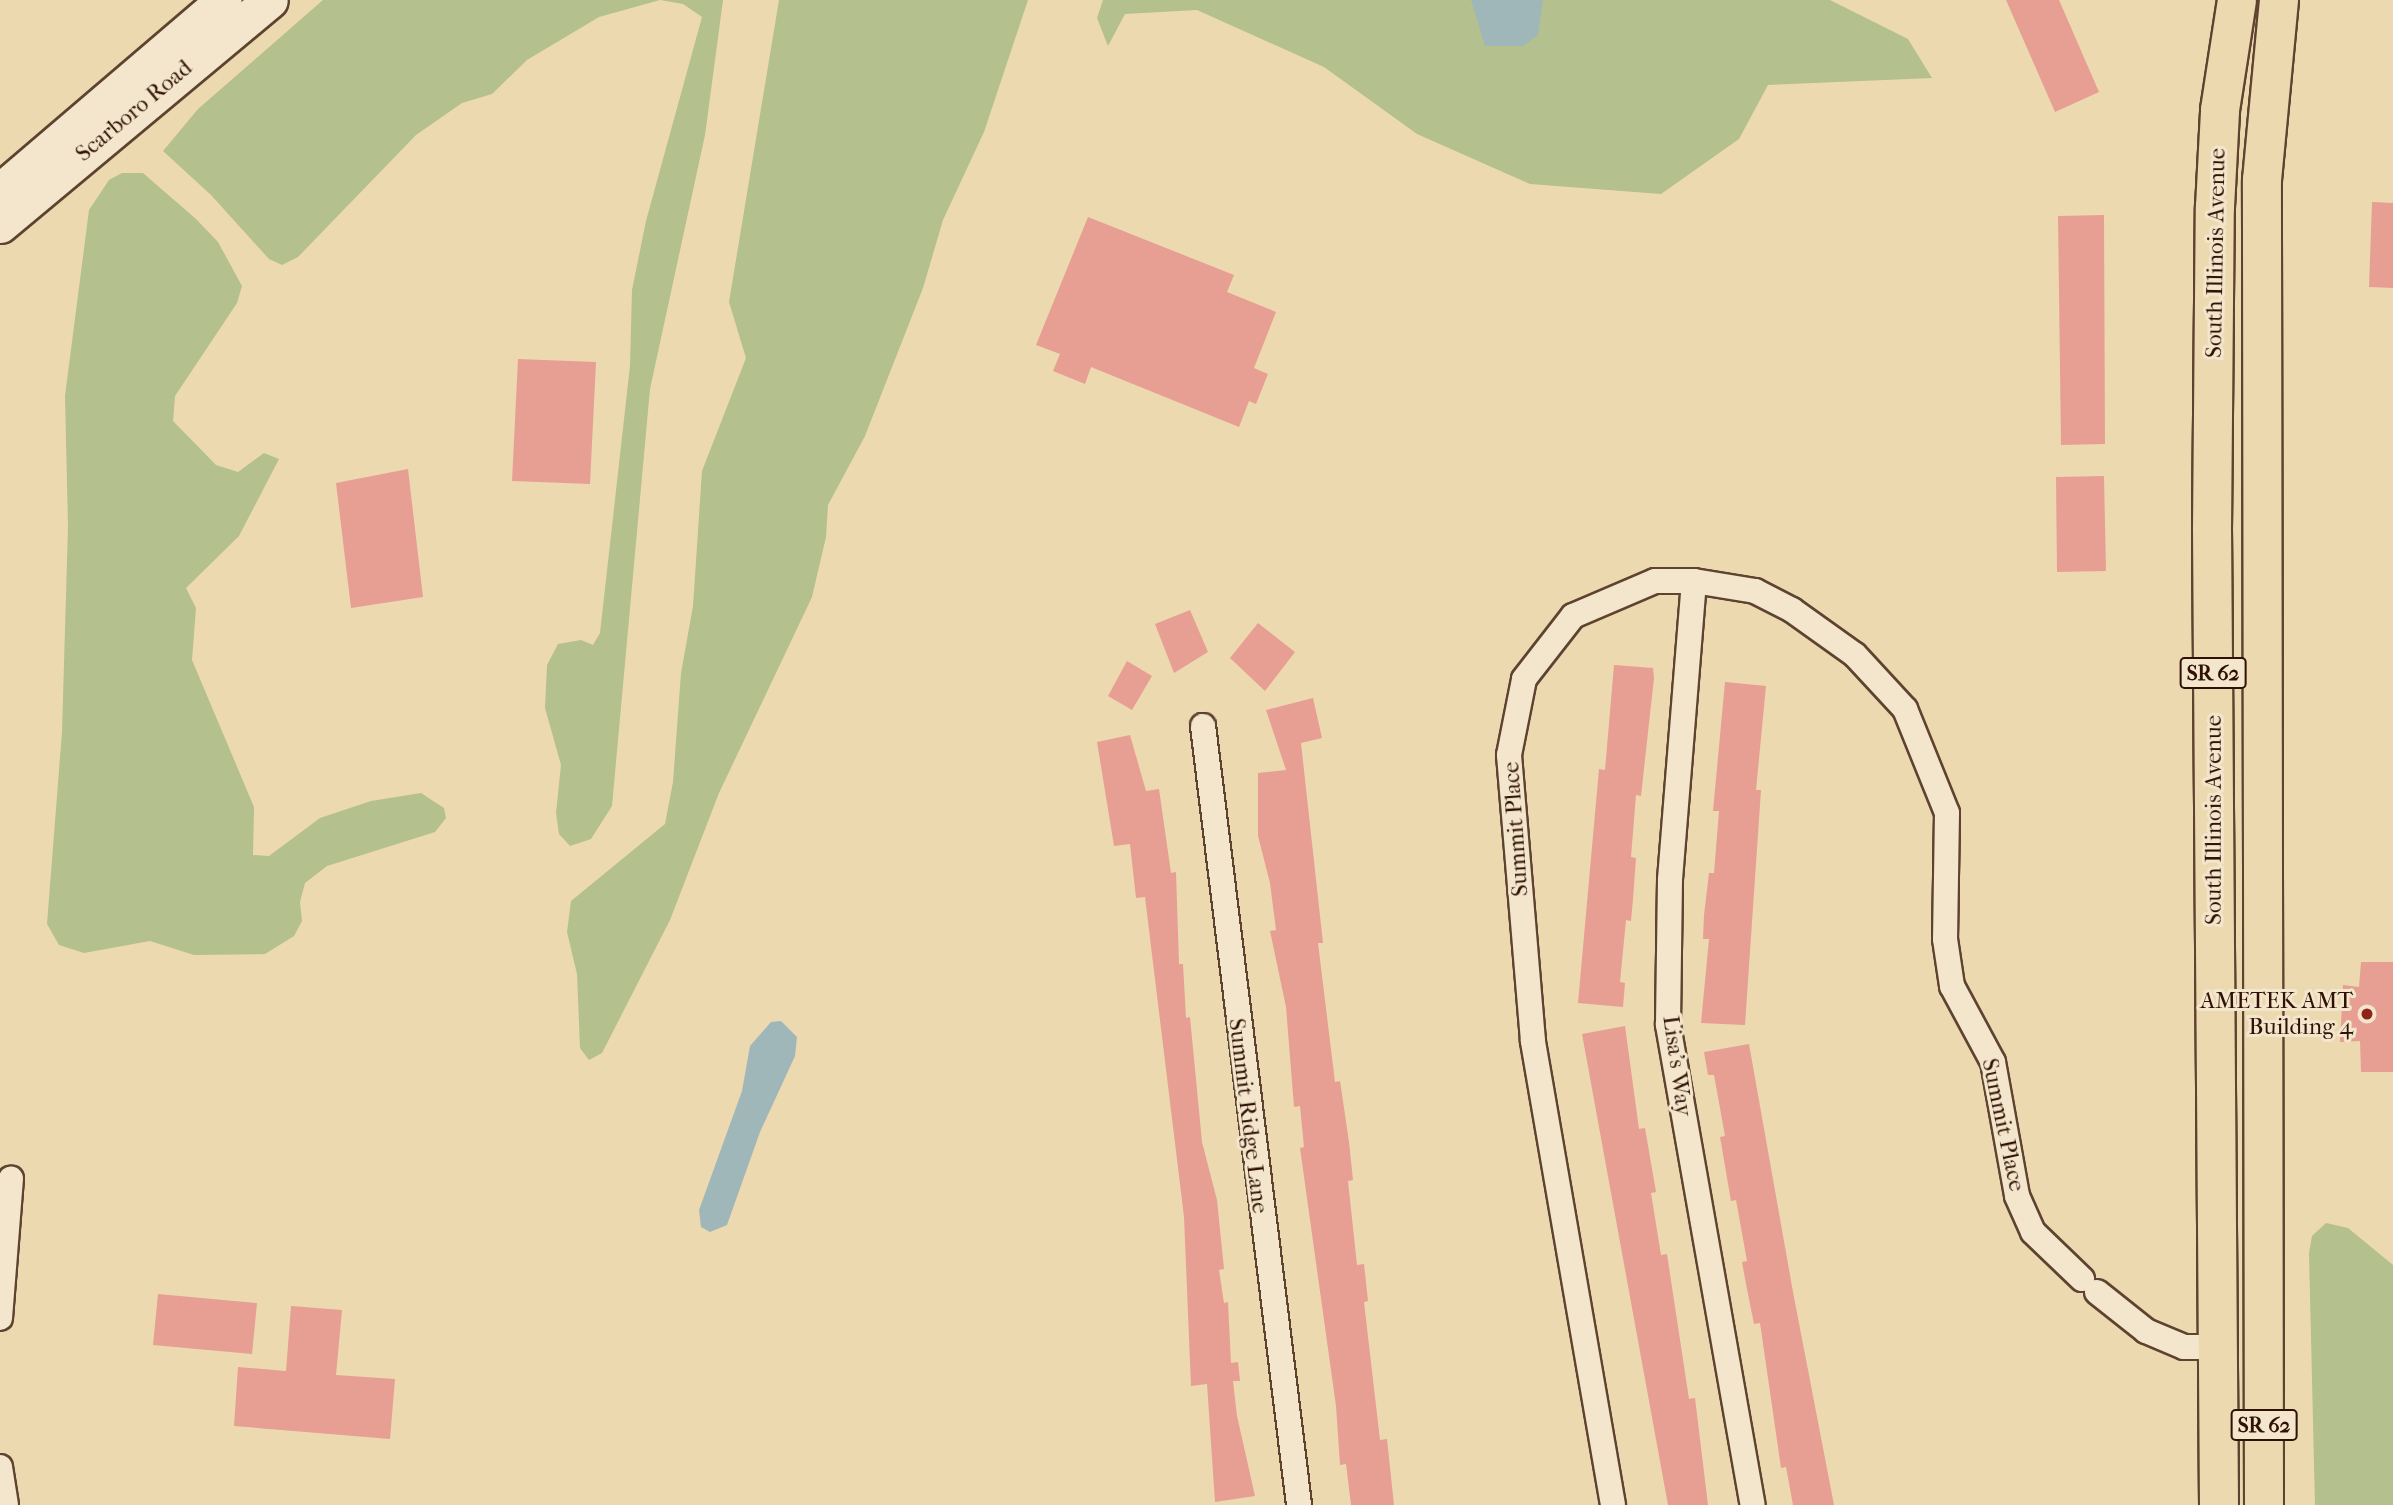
<!DOCTYPE html>
<style>
body{margin:0}
#map{position:relative;width:2393px;height:1505px;overflow:hidden;background:#ecd9b0;font-family:"IM FELL French Canon",serif}
div>[style]{position:absolute}
[style*='--x']{left:calc(var(--x)*1px);top:calc(var(--y)*1px);width:calc(var(--w)*1px);rotate:calc(var(--a)*1deg)}
.green>*{inset:0;background:#b4c08d}
.water>*{inset:0;background:#9fb7b8}
.building>*{inset:0;background:#e69f92}
.roads{filter:drop-shadow(2px 0 #5e4330) drop-shadow(-2px 0 #5e4330) drop-shadow(0 2px #5e4330) drop-shadow(0 -2px #5e4330)}
.minor>*{height:24px;margin:-12px;padding:0 12px;transform-origin:12px;border-radius:12px;background:#f3e6cc}
.secondary>*{height:35px;margin:-17.5px;padding:0 17.5px;transform-origin:17.5px;border-radius:17.5px;background:#f3e6cc}
.trunk>*{height:38px;margin:-19px;padding:0 19px;transform-origin:19px;border-radius:19px;background:#ecd9b0}
.dots>*{width:19px;height:19px;translate:-50% -50%;box-sizing:border-box;border:4px solid #f3e6cc;border-radius:50%}
span{translate:-50% -50%;white-space:nowrap;text-align:center;line-height:1.15;-webkit-text-stroke:6px #f3e6cc;paint-order:stroke}
.shield-label span{padding:2px 5px;background:#f3e6cc;border:2px solid;border-radius:5px;-webkit-text-stroke-width:0}
.shield-label{font-size:21px;color:#2f1105;font-weight:700}
.street-label{font-size:23px;color:#2f1105}
.poi-label{font-size:23px;color:#2f1105}
.right{translate:-100% -50%;text-align:right}
</style>
<div id="map">
<div class="green">
<i style="clip-path:polygon(323px 0,723px 0,705px 135px,650px 389px,612px 806px,591px 839px,570px 846px,559px 834px,556px 813px,561px 765px,545px 708px,547px 665px,558px 644px,581px 640px,593px 645px,600px 633px,630px 366px,632px 290px,646px 221px,702px 17px,683px 4px,660px 0,599px 17px,527px 60px,492px 94px,462px 103px,416px 135px,298px 257px,282px 265px,269px 259px,211px 195px,163px 151px,198px 109px)"></i>
<i style="clip-path:polygon(779px 0,1028px 0,984px 132px,943px 220px,923px 288px,865px 436px,828px 505px,826px 537px,812px 597px,719px 793px,670px 920px,602px 1053px,589px 1060px,580px 1048px,577px 974px,567px 932px,571px 901px,665px 824px,673px 782px,681px 673px,693px 606px,702px 471px,746px 358px,729px 302px)"></i>
<i style="clip-path:polygon(1103px 0,1830px 0,1908px 39px,1932px 78px,1768px 85px,1739px 139px,1661px 194px,1530px 184px,1417px 134px,1324px 67px,1197px 10px,1125px 14px,1108px 46px,1097px 18px)"></i>
<i style="clip-path:polygon(122px 173px,143px 173px,196px 219px,218px 242px,242px 286px,237px 303px,175px 396px,173px 421px,216px 465px,238px 472px,264px 453px,279px 459px,239px 536px,186px 588px,196px 608px,192px 660px,254px 807px,253px 855px,269px 856px,320px 818px,371px 801px,421px 793px,444px 808px,446px 818px,435px 832px,327px 866px,305px 883px,300px 902px,302px 921px,294px 936px,265px 954px,194px 955px,150px 941px,84px 953px,59px 945px,47px 924px,62px 732px,68px 526px,65px 396px,89px 210px,109px 180px)"></i>
<i style="clip-path:polygon(2326px 1223px,2348px 1228px,2393px 1265px,2393px 1505px,2315px 1505px,2309px 1253px,2312px 1236px)"></i>
</div>
<div class="water">
<i style="clip-path:polygon(1471px 0,1543px 0,1538px 35px,1523px 46px,1485px 46px)"></i>
<i style="clip-path:polygon(781px 1021px,797px 1037px,795px 1056px,760px 1132px,727px 1225px,710px 1232px,701px 1227px,699px 1210px,742px 1091px,750px 1046px,771px 1022px)"></i>
</div>
<div class="building">
<i style="clip-path:polygon(2006px 0,2059px 0,2099px 92px,2055px 112px)"></i>
<i style="clip-path:polygon(2372px 202px,2393px 203px,2393px 288px,2369px 287px)"></i>
<i style="clip-path:polygon(2104px 215px,2105px 444px,2061px 445px,2058px 216px)"></i>
<i style="clip-path:polygon(1088px 217px,1234px 275px,1227px 292px,1276px 312px,1254px 368px,1268px 374px,1256px 404px,1249px 401px,1239px 427px,1091px 367px,1085px 384px,1053px 371px,1060px 354px,1036px 345px)"></i>
<i style="clip-path:polygon(518px 359px,596px 362px,590px 484px,512px 481px)"></i>
<i style="clip-path:polygon(408px 469px,423px 597px,351px 608px,336px 483px)"></i>
<i style="clip-path:polygon(2104px 476px,2106px 571px,2057px 572px,2056px 477px)"></i>
<i style="clip-path:polygon(1190px 610px,1208px 652px,1174px 673px,1155px 624px)"></i>
<i style="clip-path:polygon(1258px 623px,1295px 652px,1265px 691px,1230px 658px)"></i>
<i style="clip-path:polygon(1127px 661px,1152px 676px,1132px 710px,1108px 696px)"></i>
<i style="clip-path:polygon(1614px 665px,1653px 668px,1654px 678px,1641px 796px,1636px 795px,1631px 857px,1636px 858px,1633px 899px,1631px 921px,1626px 920px,1620px 982px,1625px 983px,1623px 1007px,1578px 1003px,1599px 769px,1605px 770px)"></i>
<i style="clip-path:polygon(1725px 682px,1766px 686px,1756px 790px,1761px 790px,1745px 1025px,1701px 1023px,1709px 939px,1703px 939px,1704px 915px,1709px 873px,1714px 873px,1719px 811px,1713px 811px)"></i>
<i style="clip-path:polygon(1313px 698px,1322px 738px,1301px 743px,1323px 943px,1318px 943px,1335px 1082px,1340px 1081px,1349px 1142px,1353px 1180px,1348px 1181px,1357px 1265px,1364px 1264px,1368px 1301px,1364px 1302px,1380px 1440px,1387px 1439px,1394px 1505px,1351px 1505px,1346px 1464px,1340px 1465px,1336px 1406px,1300px 1148px,1304px 1147px,1300px 1106px,1294px 1107px,1286px 1007px,1270px 931px,1276px 930px,1270px 883px,1258px 836px,1258px 773px,1286px 770px,1266px 710px)"></i>
<i style="clip-path:polygon(1130px 735px,1146px 791px,1159px 789px,1171px 873px,1176px 872px,1179px 964px,1183px 964px,1186px 1018px,1190px 1017px,1202px 1142px,1217px 1200px,1224px 1269px,1219px 1270px,1224px 1303px,1228px 1302px,1231px 1363px,1238px 1362px,1240px 1381px,1233px 1381px,1237px 1416px,1255px 1496px,1215px 1502px,1207px 1384px,1191px 1386px,1184px 1217px,1145px 897px,1136px 898px,1130px 844px,1114px 846px,1097px 742px)"></i>
<i style="clip-path:polygon(2361px 962px,2393px 962px,2393px 1072px,2361px 1072px,2360px 1041px,2340px 1042px,2343px 985px,2359px 987px)"></i>
<i style="clip-path:polygon(1625px 1026px,1639px 1129px,1645px 1128px,1656px 1192px,1651px 1193px,1661px 1255px,1667px 1254px,1689px 1399px,1695px 1398px,1708px 1505px,1668px 1505px,1582px 1034px)"></i>
<i style="clip-path:polygon(1749px 1044px,1793px 1292px,1834px 1505px,1793px 1505px,1786px 1467px,1781px 1468px,1760px 1323px,1754px 1324px,1746px 1284px,1742px 1262px,1747px 1261px,1736px 1200px,1731px 1201px,1720px 1137px,1725px 1136px,1714px 1075px,1708px 1075px,1704px 1052px)"></i>
<i style="clip-path:polygon(158px 1294px,257px 1303px,252px 1354px,153px 1345px)"></i>
<i style="clip-path:polygon(291px 1306px,342px 1310px,336px 1375px,395px 1379px,390px 1439px,234px 1426px,238px 1367px,286px 1371px)"></i>
</div>
<div class="roads">
<div class="minor">
<i style="--x:1694;--y:581;--w:300;--a:94.6"></i>
<i style="--x:1670;--y:880;--w:145;--a:90.8"></i>
<i style="--x:1668;--y:1025;--w:487;--a:80"></i>
<i style="--x:1203;--y:726;--w:785;--a:82.97"></i>
<i style="--x:2097;--y:1292;--w:63;--a:38.5"></i>
<i style="--x:2146;--y:1331;--w:41;--a:22.8"></i>
<i style="--x:2184;--y:1347;--w:35;--a:0"></i>
<i style="--x:0;--y:1318;--w:140;--a:-85.5"></i>
<i style="--x:0;--y:1467;--w:38;--a:81"></i>
<i style="--x:1613;--y:1505;--w:471;--a:-99.8"></i>
<i style="--x:1533;--y:1041;--w:287;--a:-94.8"></i>
<i style="--x:1509;--y:755;--w:77;--a:-78.8"></i>
<i style="--x:1524;--y:679;--w:80;--a:-52.1"></i>
<i style="--x:1573;--y:616;--w:89;--a:-23.1"></i>
<i style="--x:1655;--y:581;--w:39;--a:0"></i>
<i style="--x:1694;--y:581;--w:62;--a:9.3"></i>
<i style="--x:1755;--y:591;--w:42;--a:27.2"></i>
<i style="--x:1792;--y:610;--w:77;--a:35.5"></i>
<i style="--x:1855;--y:655;--w:74;--a:47.2"></i>
<i style="--x:1905;--y:709;--w:112;--a:68"></i>
<i style="--x:1947;--y:813;--w:126;--a:90.9"></i>
<i style="--x:1945;--y:939;--w:48;--a:81.5"></i>
<i style="--x:1952;--y:986;--w:86;--a:61.7"></i>
<i style="--x:1993;--y:1062;--w:136;--a:79.8"></i>
<i style="--x:2017;--y:1196;--w:39;--a:66"></i>
<i style="--x:2033;--y:1232;--w:68;--a:43.8"></i>
</div>
<div class="secondary">
<i style="--x:0;--y:191;--w:294;--a:-40.5"></i>
<i style="--x:0;--y:225;--w:351;--a:-39.8"></i>
</div>
<div class="trunk">
<i style="--x:2219;--y:1505;--w:975;--a:-90.41"></i>
<i style="--x:2212;--y:530;--w:323;--a:-89.5"></i>
<i style="--x:2215;--y:207;--w:97;--a:-87"></i>
<i style="--x:2220;--y:110;--w:111;--a:-81.2"></i>
<i style="--x:2264;--y:1505;--w:1325;--a:-90.09"></i>
<i style="--x:2262;--y:180;--w:181;--a:-84.6"></i>
</div>
</div>
<div class="dots">
<i style="left:2367px;top:1014px;background:#8f2418"></i>
</div>
<div class="shield-label">
<span style="left:2213px;top:673px">SR 62</span>
<span style="left:2264px;top:1425px">SR 62</span>
</div>
<div class="street-label">
<span style="left:134px;top:111px;rotate:-40deg">Scarboro Road</span>
<span style="left:2216px;top:253px;rotate:-89deg">South Illinois Avenue</span>
<span style="left:2214px;top:820px;rotate:-90deg">South Illinois Avenue</span>
<span style="left:1516px;top:829px;rotate:-94deg">Summit Place</span>
<span style="left:1677px;top:1066px;rotate:82deg">Lisa's Way</span>
<span style="left:1248px;top:1116px;rotate:83deg">Summit Ridge Lane</span>
<span style="left:2003px;top:1125px;rotate:78deg">Summit Place</span>
</div>
<div class="poi-label">
<span class="right" style="left:2353px;top:1014px">AMETEK AMT<br>Building 4</span>
</div>
</div>
